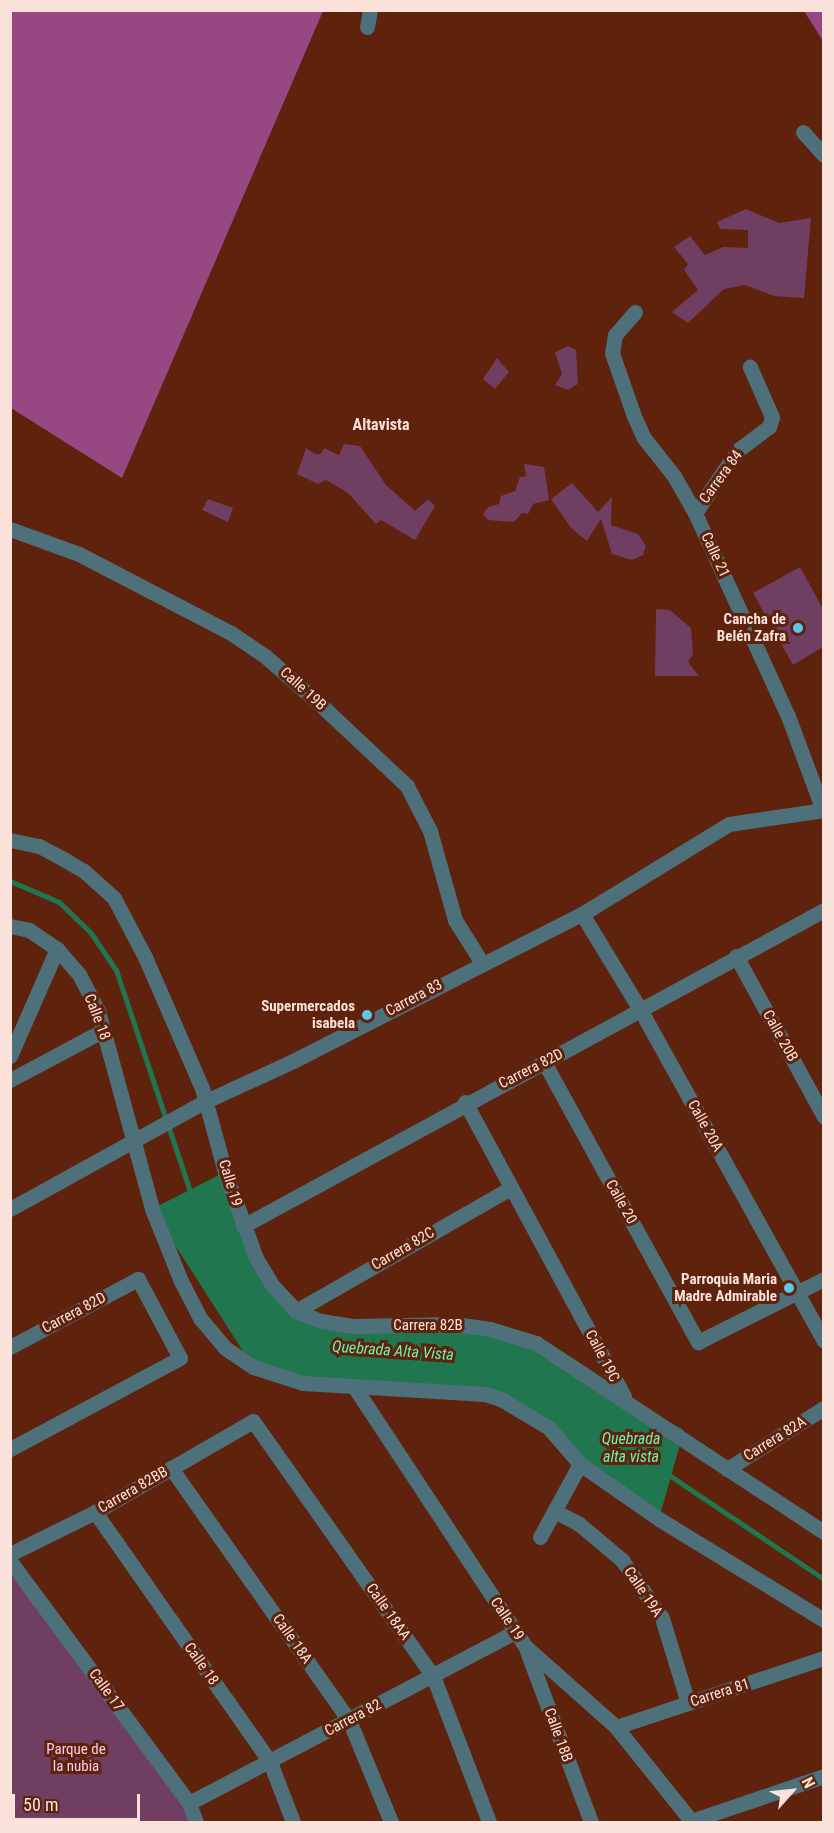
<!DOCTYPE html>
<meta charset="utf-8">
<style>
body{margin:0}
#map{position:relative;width:834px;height:1833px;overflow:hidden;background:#5e220d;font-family:"Roboto Condensed",sans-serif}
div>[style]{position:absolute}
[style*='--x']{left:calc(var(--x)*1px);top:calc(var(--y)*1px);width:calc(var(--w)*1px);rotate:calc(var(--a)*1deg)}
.green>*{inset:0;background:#6f3e61}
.forest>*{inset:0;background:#974882}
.water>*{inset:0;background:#20764e}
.stream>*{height:5px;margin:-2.5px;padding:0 2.5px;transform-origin:2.5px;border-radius:2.5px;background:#20764e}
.minor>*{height:15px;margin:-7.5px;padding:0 7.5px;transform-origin:7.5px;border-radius:7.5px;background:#4e707b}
.dots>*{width:16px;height:16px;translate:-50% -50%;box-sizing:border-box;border:3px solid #5e220d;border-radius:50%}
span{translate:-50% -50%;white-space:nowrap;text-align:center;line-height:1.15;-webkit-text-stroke:6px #5e220d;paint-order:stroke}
.street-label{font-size:15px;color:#fae2db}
.poi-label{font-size:15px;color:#fae2db;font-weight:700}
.right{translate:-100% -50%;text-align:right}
.park-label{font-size:15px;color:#fbceec}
.neighbourhood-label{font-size:16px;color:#fae2db;font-weight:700}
.water-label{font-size:16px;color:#69f6af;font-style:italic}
.frame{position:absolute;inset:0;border:12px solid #fae2db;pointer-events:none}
.north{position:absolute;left:762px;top:1761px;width:60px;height:60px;-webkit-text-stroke:4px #5e220d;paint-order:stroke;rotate:63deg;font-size:16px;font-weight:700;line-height:24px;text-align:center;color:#fae2db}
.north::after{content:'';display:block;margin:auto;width:21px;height:27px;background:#fae2db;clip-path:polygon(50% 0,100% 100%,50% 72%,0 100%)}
.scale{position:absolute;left:12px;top:1794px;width:128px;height:27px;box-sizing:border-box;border:3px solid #fae2db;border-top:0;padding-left:8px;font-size:18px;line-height:21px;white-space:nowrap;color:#fae2db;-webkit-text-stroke:4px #5e220d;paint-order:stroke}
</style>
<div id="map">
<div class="green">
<i style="clip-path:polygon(746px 209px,779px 223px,811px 218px,804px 298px,774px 296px,745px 285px,724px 289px,688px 323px,672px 312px,698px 290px,684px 270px,688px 264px,674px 247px,690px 236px,705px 255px,723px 247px,748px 248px,748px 230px,720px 229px,717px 222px)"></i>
<i style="clip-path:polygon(568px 346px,576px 350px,578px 384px,568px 390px,555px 385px,562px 374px,555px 352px)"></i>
<i style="clip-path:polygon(497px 358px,509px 372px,495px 389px,483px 379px)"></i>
<i style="clip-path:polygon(344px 444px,360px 446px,386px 485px,415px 511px,428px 499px,435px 506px,415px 540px,381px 520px,376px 524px,348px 493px,326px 480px,318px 484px,297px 474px,306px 448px,315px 454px,321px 454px,324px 448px,339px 455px)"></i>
<i style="clip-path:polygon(524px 464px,544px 467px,549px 500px,533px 504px,528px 514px,522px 513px,514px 522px,488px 520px,483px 514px,488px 507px,499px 504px,501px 496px,515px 491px,520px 477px,526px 476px)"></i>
<i style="clip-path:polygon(572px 483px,598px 512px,612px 497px,611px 525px,638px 534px,646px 546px,643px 555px,632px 560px,612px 554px,601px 519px,587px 541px,571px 528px,551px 499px)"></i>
<i style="clip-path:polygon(208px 499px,233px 508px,228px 522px,202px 510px)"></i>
<i style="clip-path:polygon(800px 567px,823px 609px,823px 647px,793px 665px,753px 593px)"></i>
<i style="clip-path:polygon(656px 609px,670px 610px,691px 628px,693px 654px,688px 662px,699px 676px,655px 676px)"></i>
<i style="clip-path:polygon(10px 1561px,196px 1822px,11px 1822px)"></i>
</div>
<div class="forest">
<i style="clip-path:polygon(10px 11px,323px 11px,122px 478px,11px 408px)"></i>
<i style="clip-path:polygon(804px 11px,823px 11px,823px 41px)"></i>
</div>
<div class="water">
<i style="clip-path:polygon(225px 1172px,243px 1226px,286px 1302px,354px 1326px,490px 1329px,536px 1343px,625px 1399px,684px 1430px,659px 1519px,580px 1464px,549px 1428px,468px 1394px,355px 1388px,253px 1367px,152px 1209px)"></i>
</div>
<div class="stream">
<i style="--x:10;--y:881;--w:53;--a:23.2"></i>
<i style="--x:59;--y:902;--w:45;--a:44.1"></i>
<i style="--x:91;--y:933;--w:45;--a:56"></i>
<i style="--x:116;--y:970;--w:239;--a:71.5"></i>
<i style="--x:666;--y:1473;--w:190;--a:33.9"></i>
</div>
<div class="minor">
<i style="--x:367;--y:27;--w:17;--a:-80"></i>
<i style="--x:803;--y:132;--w:31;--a:48"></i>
<i style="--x:635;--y:312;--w:30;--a:131"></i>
<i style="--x:615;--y:335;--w:18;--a:99"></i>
<i style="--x:612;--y:353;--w:67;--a:70.8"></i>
<i style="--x:634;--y:416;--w:24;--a:66"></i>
<i style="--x:644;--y:438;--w:48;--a:51.7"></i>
<i style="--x:674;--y:476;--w:43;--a:60.4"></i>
<i style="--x:695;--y:513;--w:223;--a:65.4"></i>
<i style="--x:788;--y:716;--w:100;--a:69.6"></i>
<i style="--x:695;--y:513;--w:76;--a:-55.7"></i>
<i style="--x:738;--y:450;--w:39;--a:-37"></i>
<i style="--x:769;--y:427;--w:10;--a:-73"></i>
<i style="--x:772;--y:417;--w:55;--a:-113.7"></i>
<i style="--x:10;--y:529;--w:73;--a:19.9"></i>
<i style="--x:79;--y:554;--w:171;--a:27.5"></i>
<i style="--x:231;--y:633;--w:41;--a:34.1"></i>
<i style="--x:265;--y:656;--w:79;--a:41.4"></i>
<i style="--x:324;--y:708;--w:114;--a:43.2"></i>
<i style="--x:407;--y:786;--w:51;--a:62.9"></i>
<i style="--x:430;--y:831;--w:92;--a:74.3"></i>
<i style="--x:455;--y:920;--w:51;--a:57.9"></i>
<i style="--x:10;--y:840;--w:30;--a:12"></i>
<i style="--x:39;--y:846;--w:26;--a:28"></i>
<i style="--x:62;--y:858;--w:26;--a:31"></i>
<i style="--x:84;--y:871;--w:40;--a:42"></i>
<i style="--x:114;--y:898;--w:67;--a:62.3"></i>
<i style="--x:145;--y:957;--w:143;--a:66.5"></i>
<i style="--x:202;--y:1088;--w:87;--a:74.7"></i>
<i style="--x:225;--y:1172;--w:91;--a:70.2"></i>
<i style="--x:256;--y:1258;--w:33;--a:59"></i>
<i style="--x:273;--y:1286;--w:34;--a:47"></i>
<i style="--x:296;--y:1311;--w:27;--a:22"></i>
<i style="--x:321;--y:1321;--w:33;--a:9"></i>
<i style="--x:354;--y:1326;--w:101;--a:-1.1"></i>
<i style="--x:455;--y:1324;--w:35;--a:8"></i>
<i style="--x:490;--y:1329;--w:48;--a:16.9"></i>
<i style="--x:536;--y:1343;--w:344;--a:33.3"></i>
<i style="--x:582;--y:914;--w:114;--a:58.7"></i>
<i style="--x:641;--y:1011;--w:377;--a:61"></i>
<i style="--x:10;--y:926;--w:19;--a:12"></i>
<i style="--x:29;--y:930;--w:34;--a:34"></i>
<i style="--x:57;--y:949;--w:33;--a:49"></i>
<i style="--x:79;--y:974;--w:42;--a:62.8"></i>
<i style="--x:98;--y:1011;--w:205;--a:74.7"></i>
<i style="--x:152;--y:1209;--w:78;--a:68.1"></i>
<i style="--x:181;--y:1281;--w:42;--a:62.8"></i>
<i style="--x:200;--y:1318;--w:39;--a:50"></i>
<i style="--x:225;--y:1348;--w:34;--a:34"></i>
<i style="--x:253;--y:1367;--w:52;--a:17.7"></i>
<i style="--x:303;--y:1383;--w:182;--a:3.5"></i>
<i style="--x:485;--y:1394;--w:17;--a:17"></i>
<i style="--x:501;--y:1399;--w:56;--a:31.1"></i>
<i style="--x:549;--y:1428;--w:48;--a:49.3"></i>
<i style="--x:580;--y:1464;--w:96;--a:34.8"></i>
<i style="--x:659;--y:1519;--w:193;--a:31.5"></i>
<i style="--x:736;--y:956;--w:183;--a:61.3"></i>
<i style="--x:10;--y:1056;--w:117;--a:-66.3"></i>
<i style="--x:544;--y:1062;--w:320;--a:61.2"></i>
<i style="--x:698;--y:1342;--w:141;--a:-26.6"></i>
<i style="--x:10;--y:1080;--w:106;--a:-28"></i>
<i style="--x:465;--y:1102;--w:334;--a:61.6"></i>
<i style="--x:10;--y:1209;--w:224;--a:-28.9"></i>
<i style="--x:206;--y:1101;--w:96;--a:-24.7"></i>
<i style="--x:293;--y:1061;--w:324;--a:-27"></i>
<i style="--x:582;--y:914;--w:172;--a:-31.5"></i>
<i style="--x:729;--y:824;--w:96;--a:-8.4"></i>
<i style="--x:243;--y:1226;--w:661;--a:-28.54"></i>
<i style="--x:296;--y:1311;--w:248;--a:-29.8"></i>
<i style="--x:10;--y:1347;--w:145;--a:-28"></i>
<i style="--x:138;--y:1279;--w:89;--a:62"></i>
<i style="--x:180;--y:1358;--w:193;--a:151.8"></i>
<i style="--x:355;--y:1388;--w:310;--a:56.6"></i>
<i style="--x:526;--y:1647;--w:120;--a:41.6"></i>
<i style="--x:616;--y:1727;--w:122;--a:51.3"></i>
<i style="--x:171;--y:1468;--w:309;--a:54.8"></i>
<i style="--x:349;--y:1720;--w:110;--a:67.6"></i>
<i style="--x:727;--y:1469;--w:115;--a:-32.2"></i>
<i style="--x:554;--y:1511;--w:28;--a:27"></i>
<i style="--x:579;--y:1524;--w:56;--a:39.9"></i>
<i style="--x:622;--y:1560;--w:70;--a:55.4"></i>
<i style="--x:662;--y:1618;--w:89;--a:73"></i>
<i style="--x:95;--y:1512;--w:305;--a:55"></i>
<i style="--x:270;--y:1762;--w:64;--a:69"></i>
<i style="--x:540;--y:1537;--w:83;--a:-61.3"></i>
<i style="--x:10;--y:1554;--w:95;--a:-26.3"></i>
<i style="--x:95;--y:1512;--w:182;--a:-29.9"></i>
<i style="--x:253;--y:1421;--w:312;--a:54.8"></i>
<i style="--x:433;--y:1676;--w:156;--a:69"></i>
<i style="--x:10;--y:1561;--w:301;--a:53.5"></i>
<i style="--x:189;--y:1803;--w:20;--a:70"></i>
<i style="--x:527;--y:1651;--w:183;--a:69.5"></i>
<i style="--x:616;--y:1727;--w:219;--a:-18.4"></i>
<i style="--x:189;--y:1803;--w:368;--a:-27.7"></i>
<i style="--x:691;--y:1821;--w:140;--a:-18.7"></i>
</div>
<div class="dots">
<i style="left:798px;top:628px;background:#5ac8e6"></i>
<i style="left:367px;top:1015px;background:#5ac8e6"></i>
<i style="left:789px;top:1288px;background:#5ac8e6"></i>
</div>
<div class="street-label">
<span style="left:721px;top:477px;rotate:-54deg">Carrera 84</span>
<span style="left:715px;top:555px;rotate:65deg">Calle 21</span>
<span style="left:303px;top:689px;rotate:42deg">Calle 19B</span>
<span style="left:414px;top:998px;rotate:-28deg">Carrera 83</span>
<span style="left:97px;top:1017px;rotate:69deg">Calle 18</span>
<span style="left:780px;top:1036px;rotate:61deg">Calle 20B</span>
<span style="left:531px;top:1069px;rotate:-27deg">Carrera 82D</span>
<span style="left:705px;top:1126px;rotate:61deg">Calle 20A</span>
<span style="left:230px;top:1183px;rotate:73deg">Calle 19</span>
<span style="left:621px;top:1202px;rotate:61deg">Calle 20</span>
<span style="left:403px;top:1249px;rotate:-30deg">Carrera 82C</span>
<span style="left:74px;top:1313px;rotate:-28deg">Carrera 82D</span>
<span style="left:428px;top:1326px">Carrera 82B</span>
<span style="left:602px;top:1356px;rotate:62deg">Calle 19C</span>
<span style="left:775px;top:1439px;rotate:-32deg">Carrera 82A</span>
<span style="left:133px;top:1490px;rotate:-30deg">Carrera 82BB</span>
<span style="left:643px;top:1592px;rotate:56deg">Calle 19A</span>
<span style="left:388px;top:1612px;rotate:55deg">Calle 18AA</span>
<span style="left:507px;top:1619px;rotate:56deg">Calle 19</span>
<span style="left:292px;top:1639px;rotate:55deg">Calle 18A</span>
<span style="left:201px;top:1664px;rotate:55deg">Calle 18</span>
<span style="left:106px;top:1690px;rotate:54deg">Calle 17</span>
<span style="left:720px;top:1693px;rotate:-18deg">Carrera 81</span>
<span style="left:353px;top:1718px;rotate:-28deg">Carrera 82</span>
<span style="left:558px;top:1735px;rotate:70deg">Calle 18B</span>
</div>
<div class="poi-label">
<span class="right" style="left:786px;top:628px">Cancha de<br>Belén Zafra</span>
<span class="right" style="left:355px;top:1015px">Supermercados<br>isabela</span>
<span class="right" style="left:777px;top:1288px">Parroquia Maria<br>Madre Admirable</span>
</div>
<div class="park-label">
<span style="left:76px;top:1758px">Parque de<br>la nubia</span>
</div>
<div class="neighbourhood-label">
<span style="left:381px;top:425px">Altavista</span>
</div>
<div class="water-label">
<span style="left:393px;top:1351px;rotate:4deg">Quebrada Alta Vista</span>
<span style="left:631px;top:1448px">Quebrada<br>alta vista</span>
</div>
<div class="frame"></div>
<div class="north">N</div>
<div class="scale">50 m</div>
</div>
